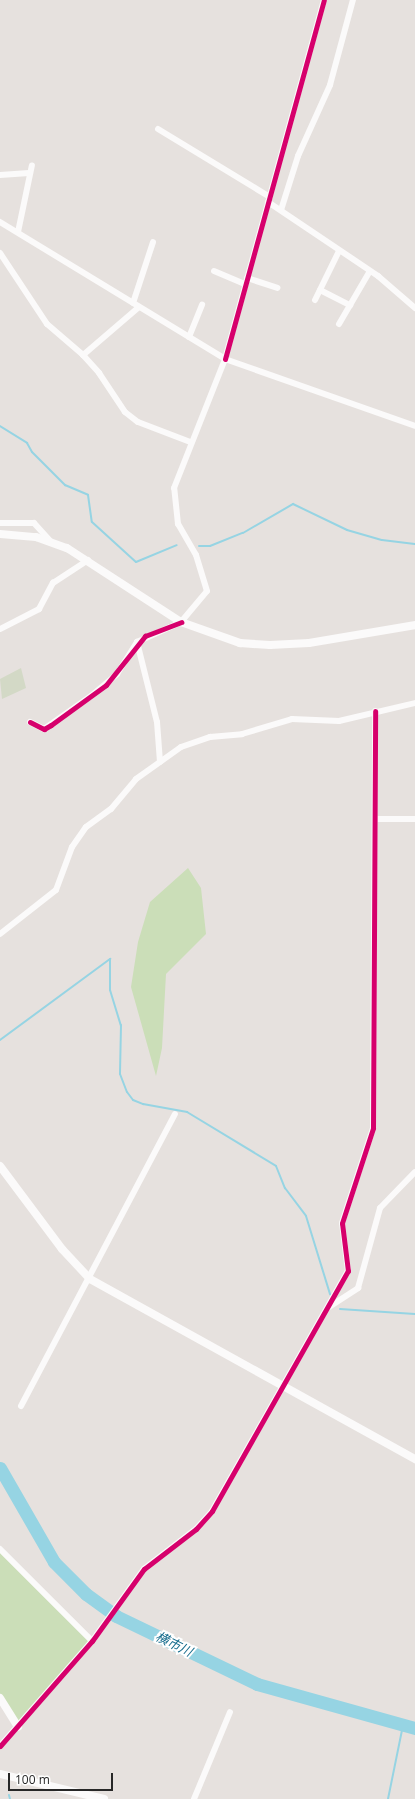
<!DOCTYPE html>
<meta charset="utf-8">
<style>
body{margin:0}
#map{position:relative;width:415px;height:1799px;overflow:hidden;background:#e6e1de;font-family:"Open Sans","Noto Sans JP",sans-serif}
div>[style]{position:absolute}
[style*='--x']{left:calc(var(--x)*1px);top:calc(var(--y)*1px);width:calc(var(--w)*1px);rotate:calc(var(--a)*1deg)}
.green>*{inset:0;background:#cbdeb8}
.cemetery>*{inset:0;background:#d3d9c6}
.stream>*{height:2px;margin:-1px;padding:0 1px;transform-origin:1px;border-radius:1px;background:#96d4e3}
.river>*{height:13px;margin:-6.5px;padding:0 6.5px;transform-origin:6.5px;border-radius:6.5px;background:#96d4e3}
.street>*{height:6px;margin:-3px;padding:0 3px;transform-origin:3px;border-radius:3px;background:#fbfafa}
.secondary>*{height:8px;margin:-4px;padding:0 4px;transform-origin:4px;border-radius:4px;background:#fbfafa}
.cycleway>*{height:5px;margin:-2.5px;padding:0 2.5px;transform-origin:2.5px;border-radius:2.5px;background:#d6006c}
span{translate:-50% -50%;white-space:nowrap;text-align:center;line-height:1.15;-webkit-text-stroke:4px #fff;paint-order:stroke}
.water-label{font-size:13px;color:#166c8d;font-style:italic}
.scale{position:absolute;left:8px;top:1773px;width:105px;height:18px;box-sizing:border-box;border:2px solid #272727;border-top:0;padding-left:5px;font-size:12px;line-height:14px;white-space:nowrap;color:#272727;-webkit-text-stroke:3px #fff;paint-order:stroke}
</style>
<div id="map">
<div class="green">
<i style="clip-path:polygon(188px 868px,201px 888px,206px 934px,166px 974px,162px 1048px,156px 1076px,131px 987px,138px 942px,150px 902px)"></i>
<i style="clip-path:polygon(0 1549px,92px 1641px,18px 1727px,0 1698px)"></i>
</div>
<div class="cemetery">
<i style="clip-path:polygon(21px 668px,26px 688px,2px 699px,0 679px)"></i>
</div>
<div class="stream">
<i style="--x:0;--y:426;--w:32;--a:32"></i>
<i style="--x:27;--y:443;--w:10;--a:61"></i>
<i style="--x:32;--y:452;--w:47;--a:45"></i>
<i style="--x:65;--y:485;--w:25;--a:23"></i>
<i style="--x:88;--y:495;--w:27;--a:82"></i>
<i style="--x:92;--y:522;--w:59;--a:42.3"></i>
<i style="--x:136;--y:562;--w:44;--a:-22.5"></i>
<i style="--x:199;--y:546;--w:11;--a:0"></i>
<i style="--x:210;--y:546;--w:35;--a:-22"></i>
<i style="--x:243;--y:533;--w:58;--a:-30.1"></i>
<i style="--x:293;--y:504;--w:60;--a:25.7"></i>
<i style="--x:347;--y:530;--w:36;--a:16"></i>
<i style="--x:382;--y:540;--w:33;--a:7"></i>
<i style="--x:0;--y:1040;--w:137;--a:-36.4"></i>
<i style="--x:110;--y:959;--w:31;--a:90"></i>
<i style="--x:110;--y:990;--w:37;--a:73"></i>
<i style="--x:121;--y:1025;--w:49;--a:91.2"></i>
<i style="--x:120;--y:1074;--w:19;--a:69"></i>
<i style="--x:127;--y:1092;--w:10;--a:53"></i>
<i style="--x:133;--y:1100;--w:11;--a:22"></i>
<i style="--x:143;--y:1104;--w:45;--a:10.3"></i>
<i style="--x:187;--y:1112;--w:104;--a:31.2"></i>
<i style="--x:276;--y:1166;--w:24;--a:68"></i>
<i style="--x:285;--y:1188;--w:35;--a:53"></i>
<i style="--x:306;--y:1216;--w:82;--a:72.9"></i>
<i style="--x:340;--y:1309;--w:75;--a:3.8"></i>
<i style="--x:9;--y:1795;--w:4;--a:76"></i>
<i style="--x:388;--y:1799;--w:76;--a:-78.5"></i>
</div>
<div class="river">
<i style="--x:0;--y:1468;--w:108;--a:60.1"></i>
<i style="--x:54;--y:1562;--w:45;--a:45"></i>
<i style="--x:86;--y:1594;--w:37;--a:36"></i>
<i style="--x:116;--y:1616;--w:157;--a:25.7"></i>
<i style="--x:257;--y:1684;--w:164;--a:15.6"></i>
</div>
<div class="street">
<i style="--x:158;--y:129;--w:131;--a:31.3"></i>
<i style="--x:0;--y:175;--w:29;--a:-4"></i>
<i style="--x:268;--y:202;--w:133;--a:33.9"></i>
<i style="--x:378;--y:276;--w:49;--a:40.9"></i>
<i style="--x:281;--y:210;--w:57;--a:-72.5"></i>
<i style="--x:298;--y:156;--w:78;--a:-65.7"></i>
<i style="--x:330;--y:85;--w:88;--a:-74.9"></i>
<i style="--x:0;--y:222;--w:263;--a:31.3"></i>
<i style="--x:225;--y:359;--w:201;--a:19.4"></i>
<i style="--x:18;--y:232;--w:68;--a:-78.2"></i>
<i style="--x:0;--y:253;--w:85;--a:56.5"></i>
<i style="--x:47;--y:324;--w:48;--a:40.7"></i>
<i style="--x:214;--y:271;--w:34;--a:23"></i>
<i style="--x:247;--y:278;--w:32;--a:18"></i>
<i style="--x:320;--y:290;--w:34;--a:27"></i>
<i style="--x:315;--y:300;--w:55;--a:-63.9"></i>
<i style="--x:133;--y:303;--w:64;--a:-71.8"></i>
<i style="--x:139;--y:307;--w:74;--a:139.4"></i>
<i style="--x:83;--y:355;--w:24;--a:48"></i>
<i style="--x:99;--y:373;--w:47;--a:56.3"></i>
<i style="--x:125;--y:412;--w:16;--a:38"></i>
<i style="--x:138;--y:422;--w:56;--a:21"></i>
<i style="--x:339;--y:324;--w:61;--a:-59.7"></i>
<i style="--x:189;--y:337;--w:35;--a:-68"></i>
<i style="--x:0;--y:523;--w:34;--a:0"></i>
<i style="--x:34;--y:523;--w:24;--a:48"></i>
<i style="--x:0;--y:629;--w:44;--a:-27.1"></i>
<i style="--x:39;--y:609;--w:30;--a:-62"></i>
<i style="--x:53;--y:583;--w:42;--a:-33.3"></i>
<i style="--x:137;--y:642;--w:82;--a:76"></i>
<i style="--x:157;--y:722;--w:40;--a:85.7"></i>
<i style="--x:30;--y:722;--w:16;--a:27"></i>
<i style="--x:44;--y:729;--w:57;--a:-35.1"></i>
<i style="--x:91;--y:696;--w:34;--a:-40"></i>
<i style="--x:117;--y:674;--w:38;--a:-58"></i>
<i style="--x:137;--y:642;--w:48;--a:-24.4"></i>
<i style="--x:181;--y:622;--w:40;--a:-50"></i>
<i style="--x:207;--y:591;--w:38;--a:-107"></i>
<i style="--x:196;--y:555;--w:36;--a:-120"></i>
<i style="--x:178;--y:524;--w:36;--a:-96"></i>
<i style="--x:174;--y:488;--w:139;--a:-68.4"></i>
<i style="--x:225;--y:359;--w:372;--a:-74.6"></i>
<i style="--x:376;--y:819;--w:39;--a:0"></i>
<i style="--x:0;--y:934;--w:71;--a:-38.2"></i>
<i style="--x:56;--y:890;--w:46;--a:-69.6"></i>
<i style="--x:72;--y:847;--w:24;--a:-55"></i>
<i style="--x:86;--y:827;--w:31;--a:-36"></i>
<i style="--x:111;--y:809;--w:39;--a:-50"></i>
<i style="--x:136;--y:779;--w:55;--a:-35.4"></i>
<i style="--x:181;--y:747;--w:31;--a:-19"></i>
<i style="--x:210;--y:737;--w:32;--a:-5"></i>
<i style="--x:242;--y:734;--w:52;--a:-16.7"></i>
<i style="--x:292;--y:719;--w:47;--a:2.4"></i>
<i style="--x:339;--y:721;--w:78;--a:-13.3"></i>
<i style="--x:329;--y:1307;--w:35;--a:-33"></i>
<i style="--x:358;--y:1288;--w:83;--a:-74.6"></i>
<i style="--x:380;--y:1208;--w:50;--a:-45.8"></i>
<i style="--x:21;--y:1406;--w:330;--a:-62.2"></i>
<i style="--x:0;--y:1549;--w:130;--a:45"></i>
<i style="--x:0;--y:1746;--w:140;--a:-48.8"></i>
<i style="--x:92;--y:1641;--w:89;--a:-54.2"></i>
<i style="--x:144;--y:1569;--w:66;--a:-37.6"></i>
<i style="--x:196;--y:1529;--w:24;--a:-48"></i>
<i style="--x:212;--y:1511;--w:276;--a:-60.5"></i>
<i style="--x:348;--y:1271;--w:48;--a:-97.1"></i>
<i style="--x:342;--y:1223;--w:100;--a:-71.9"></i>
<i style="--x:373;--y:1128;--w:417;--a:-89.7"></i>
<i style="--x:194;--y:1799;--w:94;--a:-67.5"></i>
</div>
<div class="secondary">
<i style="--x:0;--y:534;--w:36;--a:5"></i>
<i style="--x:36;--y:537;--w:33;--a:20"></i>
<i style="--x:67;--y:548;--w:136;--a:33"></i>
<i style="--x:181;--y:622;--w:63;--a:19.6"></i>
<i style="--x:240;--y:643;--w:30;--a:4"></i>
<i style="--x:270;--y:645;--w:39;--a:-3"></i>
<i style="--x:309;--y:643;--w:108;--a:-9.6"></i>
<i style="--x:0;--y:1166;--w:104;--a:53.2"></i>
<i style="--x:62;--y:1249;--w:41;--a:47"></i>
<i style="--x:90;--y:1279;--w:372;--a:29"></i>
<i style="--x:0;--y:1698;--w:34;--a:58"></i>
<i style="--x:0;--y:1774;--w:107;--a:13.5"></i>
</div>
<div class="cycleway">
<i style="--x:225;--y:359;--w:372;--a:-74.6"></i>
<i style="--x:30;--y:722;--w:16;--a:27"></i>
<i style="--x:44;--y:729;--w:8;--a:-30"></i>
<i style="--x:51;--y:725;--w:68;--a:-36"></i>
<i style="--x:106;--y:685;--w:63;--a:-51.5"></i>
<i style="--x:145;--y:636;--w:39;--a:-21"></i>
<i style="--x:0;--y:1746;--w:140;--a:-48.8"></i>
<i style="--x:92;--y:1641;--w:89;--a:-54.2"></i>
<i style="--x:144;--y:1569;--w:66;--a:-37.6"></i>
<i style="--x:196;--y:1529;--w:24;--a:-48"></i>
<i style="--x:212;--y:1511;--w:276;--a:-60.5"></i>
<i style="--x:348;--y:1271;--w:48;--a:-97.1"></i>
<i style="--x:342;--y:1223;--w:100;--a:-71.9"></i>
<i style="--x:373;--y:1128;--w:417;--a:-89.7"></i>
</div>
<div class="water-label">
<span style="left:174px;top:1644px;rotate:26deg">横市川</span>
</div>
<div class="scale">100 m</div>
</div>
